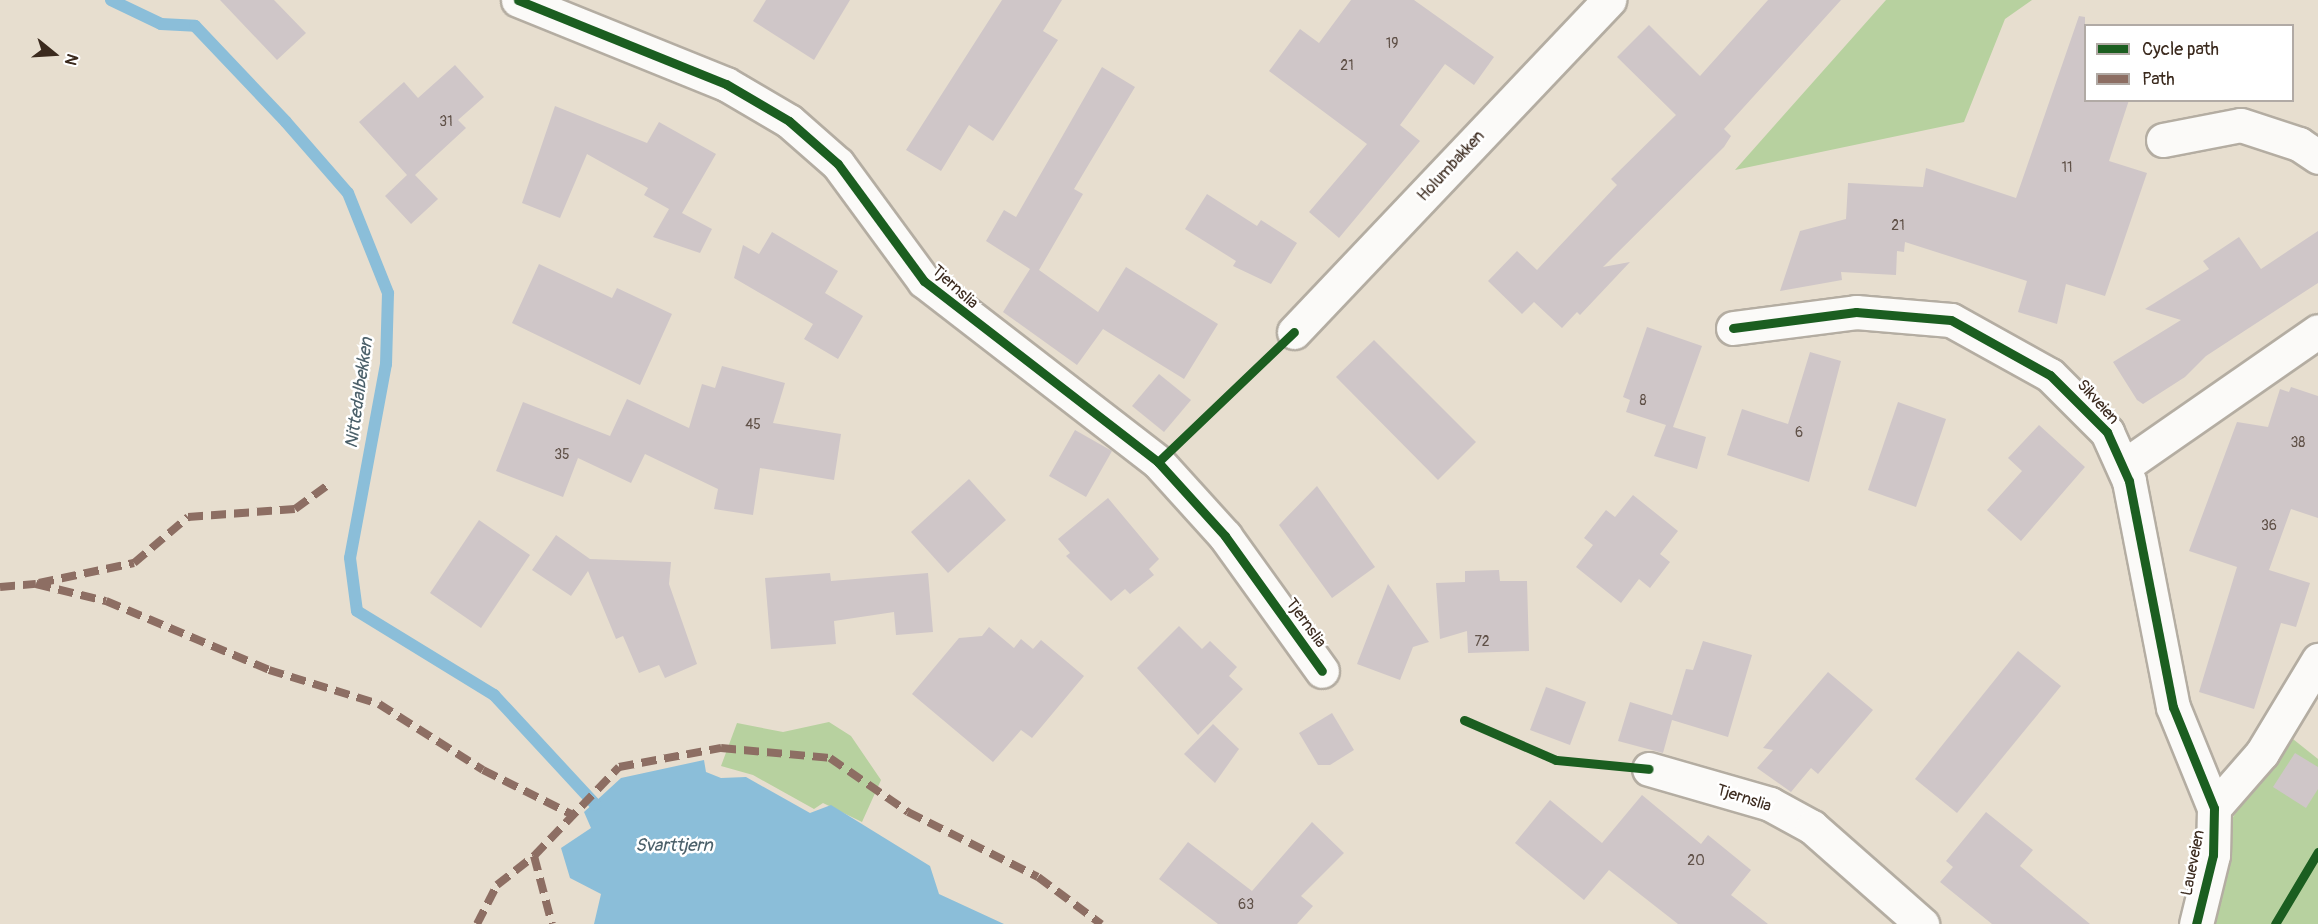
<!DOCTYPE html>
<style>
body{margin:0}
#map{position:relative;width:2318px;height:924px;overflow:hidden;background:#e7decf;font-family:Pangolin,sans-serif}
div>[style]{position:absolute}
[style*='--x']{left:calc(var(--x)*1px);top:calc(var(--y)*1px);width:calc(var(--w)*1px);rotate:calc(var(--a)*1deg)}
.green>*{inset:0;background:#b7d19f}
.water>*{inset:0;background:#8bbed9}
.stream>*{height:12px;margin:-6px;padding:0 6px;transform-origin:6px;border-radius:6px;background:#8bbed9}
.building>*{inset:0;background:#cfc6c8}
.roads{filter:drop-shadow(2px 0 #b4ada2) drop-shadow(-2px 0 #b4ada2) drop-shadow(0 2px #b4ada2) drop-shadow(0 -2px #b4ada2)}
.minor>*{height:33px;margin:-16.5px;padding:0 16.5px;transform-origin:16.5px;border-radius:16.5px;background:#fbfaf8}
.quiet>*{height:8px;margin-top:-4px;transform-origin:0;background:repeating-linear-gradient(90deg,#8d6e63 0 15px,transparent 0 23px)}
.cycleway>*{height:9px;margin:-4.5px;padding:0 4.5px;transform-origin:4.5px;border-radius:4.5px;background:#1b5e20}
span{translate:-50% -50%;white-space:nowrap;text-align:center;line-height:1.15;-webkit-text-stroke:5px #fff;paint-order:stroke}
.number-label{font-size:14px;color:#605148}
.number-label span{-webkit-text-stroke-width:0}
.street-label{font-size:16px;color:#3b2a1e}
.water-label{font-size:18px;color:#4b606a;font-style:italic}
.legend{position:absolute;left:2084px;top:24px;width:210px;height:78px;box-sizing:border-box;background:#fff;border:2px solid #b1aaa5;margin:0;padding:8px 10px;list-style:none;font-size:18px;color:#3b2a1e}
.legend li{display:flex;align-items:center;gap:12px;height:30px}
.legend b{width:30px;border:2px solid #b1aaa5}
.north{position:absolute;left:24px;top:24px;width:60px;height:60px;-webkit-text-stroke:4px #fff;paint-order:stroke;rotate:108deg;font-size:16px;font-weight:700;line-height:24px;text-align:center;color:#3b2a1e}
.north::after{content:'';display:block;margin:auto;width:21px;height:27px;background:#3b2a1e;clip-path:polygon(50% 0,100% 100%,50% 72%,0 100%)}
</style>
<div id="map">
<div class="green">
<i style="clip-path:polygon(1886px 0,2032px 0,2005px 19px,1964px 122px,1735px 170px)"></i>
<i style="clip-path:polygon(829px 722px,851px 736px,881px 780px,862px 822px,823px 803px,814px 809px,753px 775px,721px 766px,737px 723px,783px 732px)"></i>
<i style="clip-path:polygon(2284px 732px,2318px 759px,2318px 924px,2207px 924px,2223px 834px)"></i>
</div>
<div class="water">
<i style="clip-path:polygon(704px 760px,706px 772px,721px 778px,746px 777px,810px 813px,831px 805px,930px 866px,939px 894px,1004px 924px,594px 924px,601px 894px,570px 878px,561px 848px,591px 828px,584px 812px,621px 778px)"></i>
</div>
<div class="stream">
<i style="--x:111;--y:0;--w:55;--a:25.6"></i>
<i style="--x:161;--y:24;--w:34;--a:3"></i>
<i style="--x:195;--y:26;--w:132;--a:46.5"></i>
<i style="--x:286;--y:122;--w:94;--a:48.9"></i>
<i style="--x:348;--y:193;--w:108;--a:68.2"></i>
<i style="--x:388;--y:293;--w:71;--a:91.6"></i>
<i style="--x:386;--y:364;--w:197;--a:100.5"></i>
<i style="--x:350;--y:558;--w:53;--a:82.5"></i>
<i style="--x:357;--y:611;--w:161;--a:31.5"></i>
<i style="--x:494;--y:695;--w:149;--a:47.2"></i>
</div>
<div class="building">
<i style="clip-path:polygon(220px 0,274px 0,306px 33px,277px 60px)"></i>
<i style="clip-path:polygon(766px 0,850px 0,814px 60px,753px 21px)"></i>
<i style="clip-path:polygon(1002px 0,1062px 0,1043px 31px,1058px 40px,993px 141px,969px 125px,941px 171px,906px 150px)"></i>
<i style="clip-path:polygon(1351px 0,1414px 0,1494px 57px,1474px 85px,1445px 64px,1400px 125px,1420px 141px,1339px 238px,1309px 212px,1367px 144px,1269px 71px,1300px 29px,1319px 43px)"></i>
<i style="clip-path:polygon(1768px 0,1841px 0,1724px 129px,1731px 136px,1724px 147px,1603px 267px,1630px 262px,1580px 315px,1577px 312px,1562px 328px,1534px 302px,1522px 314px,1488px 281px,1517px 251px,1537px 270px,1617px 185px,1611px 179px,1676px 115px,1617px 57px,1649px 25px,1700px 76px)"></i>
<i style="clip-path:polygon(2079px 16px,2085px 17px,2085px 100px,2129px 100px,2109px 161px,2147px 173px,2105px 296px,2066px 284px,2057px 324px,2018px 312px,2027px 281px,1905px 242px,1904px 252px,1897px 251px,1896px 275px,1841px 272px,1842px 280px,1780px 291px,1800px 231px,1846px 219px,1848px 183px,1923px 187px,1926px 168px,2016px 198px)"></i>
<i style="clip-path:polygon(455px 65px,484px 97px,458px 120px,466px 128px,415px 175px,438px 199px,411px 224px,385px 196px,407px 175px,359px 122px,404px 82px,418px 98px)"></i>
<i style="clip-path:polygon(1102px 67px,1135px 87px,1074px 189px,1083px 194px,1039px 270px,1098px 312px,1126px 267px,1218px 324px,1184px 379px,1103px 329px,1077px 365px,1003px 312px,1030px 269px,986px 241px,1004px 210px,1016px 217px)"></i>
<i style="clip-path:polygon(555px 106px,647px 143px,659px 122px,716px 154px,682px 213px,712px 229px,700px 253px,653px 237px,669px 209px,644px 195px,648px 188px,587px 154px,560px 218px,522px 203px)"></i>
<i style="clip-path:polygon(1207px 194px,1257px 226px,1261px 220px,1297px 243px,1271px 284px,1233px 266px,1236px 261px,1185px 229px)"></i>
<i style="clip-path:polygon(2318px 231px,2318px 283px,2206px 356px,2185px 377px,2143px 404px,2137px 400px,2113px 362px,2181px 320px,2145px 309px,2209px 269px,2203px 261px,2239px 237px,2261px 269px)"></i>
<i style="clip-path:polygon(772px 232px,838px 271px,825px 293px,863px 316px,838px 359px,804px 339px,813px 324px,734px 278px,743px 245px,759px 254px)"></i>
<i style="clip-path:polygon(539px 264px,612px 298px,617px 288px,672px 314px,640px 385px,512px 323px)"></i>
<i style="clip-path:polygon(1647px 327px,1702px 346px,1673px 427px,1706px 437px,1697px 469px,1654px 456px,1666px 425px,1626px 412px,1630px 400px,1623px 397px)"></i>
<i style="clip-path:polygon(1374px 340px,1476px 442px,1438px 480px,1336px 377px)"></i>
<i style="clip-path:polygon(1810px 352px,1841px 361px,1809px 482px,1727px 455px,1742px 409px,1788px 424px)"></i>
<i style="clip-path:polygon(722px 366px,785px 383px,773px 423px,841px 434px,834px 480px,760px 468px,753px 515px,714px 509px,718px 489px,645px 454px,631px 483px,578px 458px,563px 497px,496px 471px,523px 402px,610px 436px,627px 399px,689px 428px,702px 384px,715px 388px)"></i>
<i style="clip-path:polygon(1159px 374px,1191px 400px,1164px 432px,1132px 406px)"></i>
<i style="clip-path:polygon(2291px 387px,2318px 396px,2318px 518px,2291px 509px,2269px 570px,2310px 583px,2296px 627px,2281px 623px,2254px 709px,2199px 692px,2237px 567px,2189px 551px,2237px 422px,2268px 427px,2280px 389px,2289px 392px)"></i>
<i style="clip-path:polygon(1898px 402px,1946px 419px,1916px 507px,1868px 490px)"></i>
<i style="clip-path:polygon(2039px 425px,2085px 467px,2021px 541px,1987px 510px,2022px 471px,2008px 458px)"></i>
<i style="clip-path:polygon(1075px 430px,1112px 451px,1086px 497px,1049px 476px)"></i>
<i style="clip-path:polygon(969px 479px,1006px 520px,948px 573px,911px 532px)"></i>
<i style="clip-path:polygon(1317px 486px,1375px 567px,1332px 598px,1279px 525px)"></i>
<i style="clip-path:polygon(1633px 495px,1678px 531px,1660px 554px,1670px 562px,1650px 588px,1639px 579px,1621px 603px,1576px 567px,1593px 545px,1584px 538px,1606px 510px,1615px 517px)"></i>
<i style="clip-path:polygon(1108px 498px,1159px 559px,1149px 569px,1154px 575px,1130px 594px,1125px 589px,1111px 601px,1066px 556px,1070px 553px,1058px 539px)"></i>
<i style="clip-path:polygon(479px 520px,530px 555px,481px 628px,430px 593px)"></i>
<i style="clip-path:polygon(556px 535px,590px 559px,671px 562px,669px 584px,697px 664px,665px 678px,659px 665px,639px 673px,623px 636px,616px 639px,588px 571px,571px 596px,532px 570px)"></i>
<i style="clip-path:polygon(1499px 570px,1500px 581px,1527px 581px,1529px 651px,1468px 653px,1467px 631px,1440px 639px,1436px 583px,1465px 582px,1465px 571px)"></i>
<i style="clip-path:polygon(830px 573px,831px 581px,928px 573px,933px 632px,896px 635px,894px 612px,834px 621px,836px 644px,771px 649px,765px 578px)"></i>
<i style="clip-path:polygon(1388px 584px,1429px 642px,1413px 647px,1400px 680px,1357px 664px)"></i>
<i style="clip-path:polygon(1179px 626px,1202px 649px,1210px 641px,1237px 667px,1229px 676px,1243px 689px,1198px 735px,1137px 668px)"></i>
<i style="clip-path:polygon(989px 627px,1014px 648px,1021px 639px,1033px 649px,1041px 640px,1084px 676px,1032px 738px,1021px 730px,993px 762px,912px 694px,959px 638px,982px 636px)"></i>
<i style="clip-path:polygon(1703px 641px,1752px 655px,1728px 737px,1672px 720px,1663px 753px,1618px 741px,1630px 702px,1672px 715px,1686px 669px,1693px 670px)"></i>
<i style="clip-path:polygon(2018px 651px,2061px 686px,1957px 813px,1915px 779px)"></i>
<i style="clip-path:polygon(1828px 672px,1873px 710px,1818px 774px,1811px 768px,1791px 792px,1757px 768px,1773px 750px,1763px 748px)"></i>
<i style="clip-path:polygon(1546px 687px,1586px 702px,1570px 745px,1530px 730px)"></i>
<i style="clip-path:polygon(1332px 713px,1354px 750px,1330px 765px,1318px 765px,1299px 733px)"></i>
<i style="clip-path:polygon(1213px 724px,1239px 749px,1215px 783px,1184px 754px)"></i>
<i style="clip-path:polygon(2295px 753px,2318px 767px,2318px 789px,2306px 808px,2273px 787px)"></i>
<i style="clip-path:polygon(1642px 795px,1701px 844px,1708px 835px,1751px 870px,1731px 895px,1768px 924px,1678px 924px,1609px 870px,1584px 900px,1515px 843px,1550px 800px,1602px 843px)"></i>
<i style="clip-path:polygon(1986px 812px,2033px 850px,2020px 866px,2090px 924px,1992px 924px,1940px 882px,1953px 867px,1946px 861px)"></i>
<i style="clip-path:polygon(1312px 822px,1344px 853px,1301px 896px,1313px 906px,1297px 924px,1218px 924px,1159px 879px,1188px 842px,1252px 891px)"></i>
</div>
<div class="roads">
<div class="minor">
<i style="--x:518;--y:0;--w:224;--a:22"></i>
<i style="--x:726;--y:84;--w:73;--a:30.4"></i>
<i style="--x:789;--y:121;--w:65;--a:41.3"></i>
<i style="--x:838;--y:164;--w:145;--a:53.7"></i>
<i style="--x:924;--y:281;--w:296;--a:37.7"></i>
<i style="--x:1158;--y:462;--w:100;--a:47.8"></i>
<i style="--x:1225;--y:536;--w:166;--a:54.3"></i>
<i style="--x:2163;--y:140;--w:79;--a:-10.9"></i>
<i style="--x:2241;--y:125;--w:61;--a:18.1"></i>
<i style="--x:2299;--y:144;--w:23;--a:34"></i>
<i style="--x:1733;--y:328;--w:124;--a:-7.4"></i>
<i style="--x:1856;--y:312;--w:95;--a:4.8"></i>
<i style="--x:1951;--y:320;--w:113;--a:29.1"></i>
<i style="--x:2050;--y:375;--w:81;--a:45"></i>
<i style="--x:2107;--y:432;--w:54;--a:65.8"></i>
<i style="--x:2129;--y:481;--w:230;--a:79"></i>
<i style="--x:2173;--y:707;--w:109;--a:67.9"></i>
<i style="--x:2214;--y:808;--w:47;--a:91.2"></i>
<i style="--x:2213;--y:855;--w:71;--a:103.8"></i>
<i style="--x:1294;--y:332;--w:458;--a:-46.5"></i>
<i style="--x:2124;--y:466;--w:236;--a:-34.8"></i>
<i style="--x:1649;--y:769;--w:126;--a:16.1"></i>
<i style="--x:1770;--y:804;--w:48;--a:28.7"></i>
<i style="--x:1812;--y:827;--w:147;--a:41.4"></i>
<i style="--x:2214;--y:808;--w:73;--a:-48.9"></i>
<i style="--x:2262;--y:753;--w:109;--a:-58.9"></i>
</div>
</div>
<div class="quiet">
<i style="--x:39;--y:583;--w:97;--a:-11.9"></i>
<i style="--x:134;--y:563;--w:71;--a:-40.4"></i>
<i style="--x:188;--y:517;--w:107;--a:-4.3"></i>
<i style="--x:295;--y:509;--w:39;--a:-36"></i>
<i style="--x:0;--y:587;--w:36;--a:-5"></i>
<i style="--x:36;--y:584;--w:72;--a:13.7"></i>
<i style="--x:106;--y:601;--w:177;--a:22.9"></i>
<i style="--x:269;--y:670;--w:115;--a:17.2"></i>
<i style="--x:379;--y:704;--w:123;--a:32.4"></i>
<i style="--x:483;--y:770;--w:98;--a:26.6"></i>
<i style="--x:534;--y:856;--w:70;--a:75.2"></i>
<i style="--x:477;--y:924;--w:44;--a:-62.9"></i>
<i style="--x:497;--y:885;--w:47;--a:-38.1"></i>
<i style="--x:534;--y:856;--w:123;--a:-46.3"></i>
<i style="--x:619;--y:767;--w:104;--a:-10.6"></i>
<i style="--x:721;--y:748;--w:109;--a:5.2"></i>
<i style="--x:830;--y:758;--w:95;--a:34.7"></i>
<i style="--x:908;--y:812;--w:145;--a:26.6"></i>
<i style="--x:1038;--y:877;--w:79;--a:36.7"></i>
</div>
<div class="cycleway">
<i style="--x:518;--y:0;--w:224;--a:22"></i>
<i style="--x:726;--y:84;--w:73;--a:30.4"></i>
<i style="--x:789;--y:121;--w:65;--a:41.3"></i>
<i style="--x:838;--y:164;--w:145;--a:53.7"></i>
<i style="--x:924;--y:281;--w:296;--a:37.7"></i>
<i style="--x:1158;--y:462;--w:100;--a:47.8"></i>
<i style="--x:1225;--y:536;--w:166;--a:54.3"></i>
<i style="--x:1733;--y:328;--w:124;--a:-7.4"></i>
<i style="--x:1856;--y:312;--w:95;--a:4.8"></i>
<i style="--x:1951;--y:320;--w:113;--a:29.1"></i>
<i style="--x:2050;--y:375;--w:81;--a:45"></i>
<i style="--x:2107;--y:432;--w:54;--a:65.8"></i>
<i style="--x:2129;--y:481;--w:230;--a:79"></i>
<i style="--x:2173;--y:707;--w:109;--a:67.9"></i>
<i style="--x:2214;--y:808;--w:47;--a:91.2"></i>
<i style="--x:2213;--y:855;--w:71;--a:103.8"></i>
<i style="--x:1158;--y:462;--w:188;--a:-43.7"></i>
<i style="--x:1464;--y:720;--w:100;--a:23.5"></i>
<i style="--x:1556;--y:760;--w:93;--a:5.5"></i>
<i style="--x:2275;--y:924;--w:84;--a:-59.2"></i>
</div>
<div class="number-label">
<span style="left:1392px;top:44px">19</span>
<span style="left:1347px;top:66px">21</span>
<span style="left:446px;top:122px">31</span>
<span style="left:2067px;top:168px">11</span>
<span style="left:1898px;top:226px">21</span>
<span style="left:1643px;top:401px">8</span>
<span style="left:753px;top:425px">45</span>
<span style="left:1799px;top:433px">6</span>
<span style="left:2298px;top:443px">38</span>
<span style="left:562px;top:455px">35</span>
<span style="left:2269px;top:526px">36</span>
<span style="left:1482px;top:642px">72</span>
<span style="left:1696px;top:861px">20</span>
<span style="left:1246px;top:905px">63</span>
</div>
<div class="street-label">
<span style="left:1451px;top:166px;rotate:-47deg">Holumbakken</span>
<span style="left:955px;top:287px;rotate:42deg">Tjernslia</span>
<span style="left:2098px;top:402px;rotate:48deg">Sikveien</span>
<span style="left:1306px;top:623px;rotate:54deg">Tjernslia</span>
<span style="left:1744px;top:798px;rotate:18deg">Tjernslia</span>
<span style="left:2193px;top:863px;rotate:-79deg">Laueveien</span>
</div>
<div class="water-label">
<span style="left:360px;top:393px;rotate:-82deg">Nittedalbekken</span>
<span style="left:674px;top:846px">Svarttjern</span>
</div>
<ul class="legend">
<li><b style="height:8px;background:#1b5e20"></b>Cycle path</li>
<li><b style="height:8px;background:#8d6e63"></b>Path</li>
</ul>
<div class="north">N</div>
</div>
